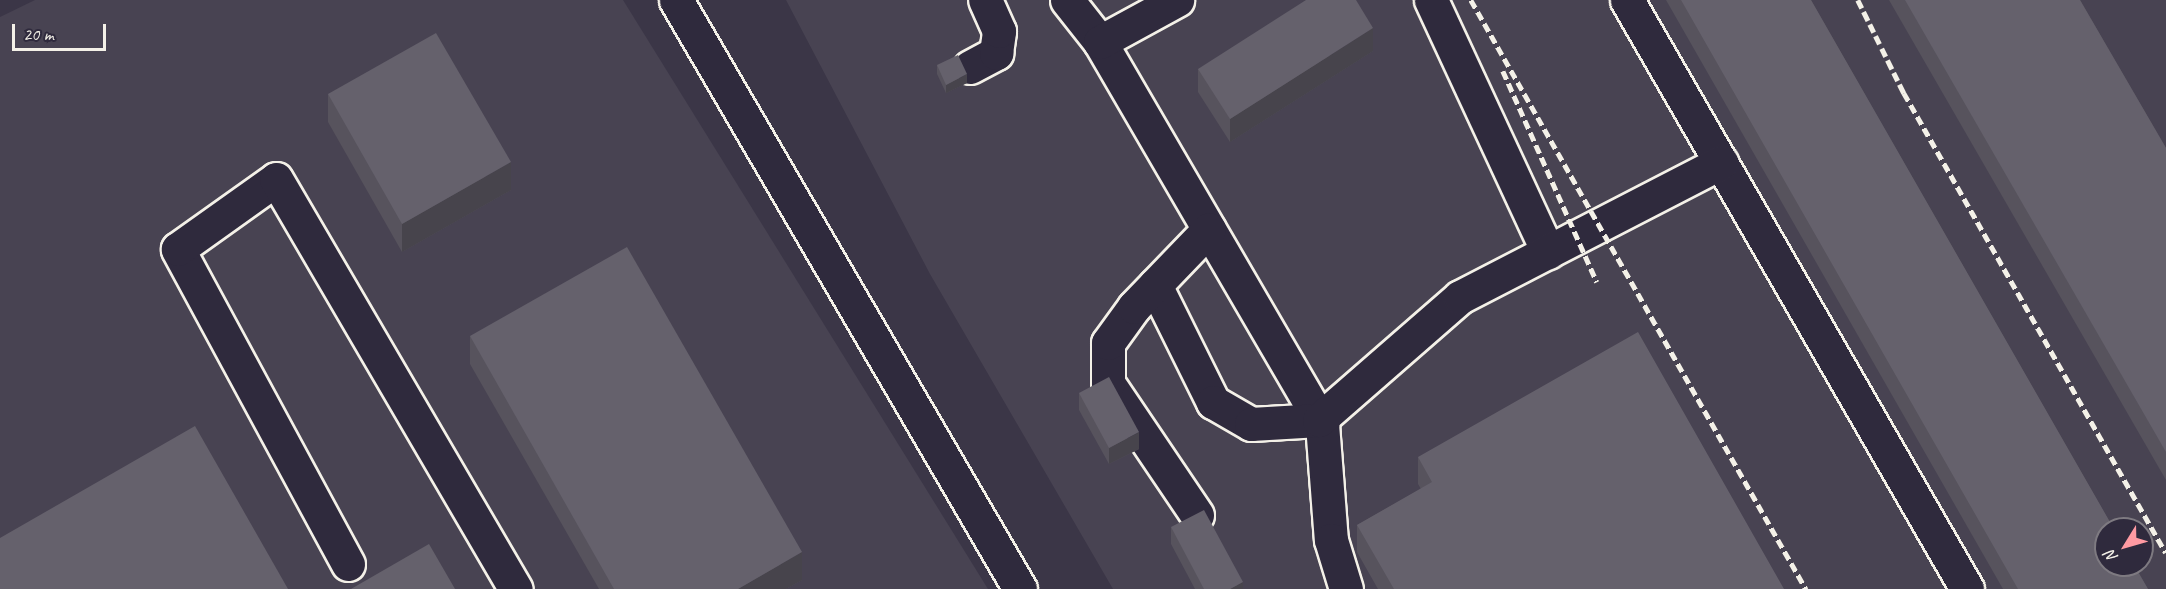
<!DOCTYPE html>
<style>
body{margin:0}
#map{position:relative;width:2166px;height:589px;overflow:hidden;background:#3b3647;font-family:Caveat,sans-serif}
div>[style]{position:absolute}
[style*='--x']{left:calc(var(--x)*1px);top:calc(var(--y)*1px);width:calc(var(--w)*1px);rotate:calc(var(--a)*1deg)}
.built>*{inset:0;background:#484352}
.roads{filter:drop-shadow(2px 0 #f4f1e8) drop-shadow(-2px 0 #f4f1e8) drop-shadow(0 2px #f4f1e8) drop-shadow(0 -2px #f4f1e8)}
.minor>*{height:33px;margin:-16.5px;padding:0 16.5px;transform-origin:16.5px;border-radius:16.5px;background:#2f2a3d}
.rail>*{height:4.5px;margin-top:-2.25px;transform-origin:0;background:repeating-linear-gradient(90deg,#f4f1e8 0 9px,transparent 0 13.5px)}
.wall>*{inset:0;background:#57535d}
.shaded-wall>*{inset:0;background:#47444c}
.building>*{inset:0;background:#65616c}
span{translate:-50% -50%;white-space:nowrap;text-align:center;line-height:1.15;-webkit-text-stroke:6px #2f2a3d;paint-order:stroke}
.north{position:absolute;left:2094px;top:517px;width:60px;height:60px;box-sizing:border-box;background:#2f2a3d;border:2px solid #7e7a81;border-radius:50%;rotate:233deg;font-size:16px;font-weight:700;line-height:24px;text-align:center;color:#f4f1e8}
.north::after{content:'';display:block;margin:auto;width:21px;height:27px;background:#ff9aa2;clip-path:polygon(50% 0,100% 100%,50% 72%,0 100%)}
.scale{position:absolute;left:12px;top:24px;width:94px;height:27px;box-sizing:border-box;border:3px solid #f4f1e8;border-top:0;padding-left:8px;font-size:18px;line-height:21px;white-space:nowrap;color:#f4f1e8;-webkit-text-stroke:4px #2f2a3d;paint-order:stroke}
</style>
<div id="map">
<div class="built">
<i style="clip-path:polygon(35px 0,623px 0,988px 589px,0 589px,0 17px)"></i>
<i style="clip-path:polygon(evenodd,786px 0,2166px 0,2166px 589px,1113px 589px,930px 274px,786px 0,2106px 529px,2142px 529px,2142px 565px,2106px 565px,2106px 529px)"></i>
</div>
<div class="roads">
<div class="minor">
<i style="--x:676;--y:0;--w:682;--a:59.71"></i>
<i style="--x:1067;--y:0;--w:53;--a:51.8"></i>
<i style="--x:1100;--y:42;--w:442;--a:59.8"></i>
<i style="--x:1322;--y:424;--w:116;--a:85.6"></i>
<i style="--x:1331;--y:540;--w:51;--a:73"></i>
<i style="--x:1431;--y:0;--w:278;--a:65.1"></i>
<i style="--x:1627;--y:0;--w:680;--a:60"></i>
<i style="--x:1100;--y:42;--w:88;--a:-28.6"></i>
<i style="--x:970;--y:67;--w:30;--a:-28"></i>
<i style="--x:996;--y:53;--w:22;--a:-82"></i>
<i style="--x:999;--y:31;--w:34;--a:-114"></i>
<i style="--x:1155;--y:285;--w:131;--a:63.6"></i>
<i style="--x:1213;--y:402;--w:44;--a:30.1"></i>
<i style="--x:1251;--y:424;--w:68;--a:-3.4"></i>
<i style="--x:1319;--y:420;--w:187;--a:-41.1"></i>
<i style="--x:1460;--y:297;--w:294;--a:-27.3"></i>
<i style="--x:1197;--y:515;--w:159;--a:-124"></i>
<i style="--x:1108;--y:383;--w:40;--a:-90"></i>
<i style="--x:1108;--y:343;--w:44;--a:-54.2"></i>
<i style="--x:1134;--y:307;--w:108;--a:-46.1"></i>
<i style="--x:348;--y:564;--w:358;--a:-118.4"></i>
<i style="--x:178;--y:249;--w:120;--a:-35.5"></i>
<i style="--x:276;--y:179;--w:475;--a:59.7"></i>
</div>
</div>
<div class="rail">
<i style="--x:1471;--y:0;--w:678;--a:60.37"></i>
<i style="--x:1858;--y:0;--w:104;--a:63.7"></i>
<i style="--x:1904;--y:93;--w:529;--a:60.34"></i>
<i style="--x:1503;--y:71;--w:231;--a:66"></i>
</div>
<div class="wall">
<i style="clip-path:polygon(1666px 0,1811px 0,2148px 589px,2003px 589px)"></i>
<i style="clip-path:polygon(1889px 0,2080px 0,2166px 148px,2166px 480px)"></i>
<i style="clip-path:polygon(1373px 51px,1230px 142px,1198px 92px,1198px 69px)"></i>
<i style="clip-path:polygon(937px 65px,967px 83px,946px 93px,937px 74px)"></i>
<i style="clip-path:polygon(328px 94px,511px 190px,402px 252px,328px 122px)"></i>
<i style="clip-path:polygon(470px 336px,802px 580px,786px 589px,599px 589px,470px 364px)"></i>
<i style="clip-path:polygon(1079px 393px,1139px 449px,1109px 464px,1079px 410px)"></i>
<i style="clip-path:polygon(1418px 457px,1784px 589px,1378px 589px,1357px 552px,1357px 525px,1421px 489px,1418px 484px)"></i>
<i style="clip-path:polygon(1171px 527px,1243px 589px,1195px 589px,1171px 544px)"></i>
</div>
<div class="shaded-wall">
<i style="clip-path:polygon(1373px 28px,1373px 51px,1230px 142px,1230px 119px)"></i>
<i style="clip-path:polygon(967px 74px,967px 83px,946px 93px,946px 85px)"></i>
<i style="clip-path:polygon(511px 162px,511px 190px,402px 252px,402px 224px)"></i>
<i style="clip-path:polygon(1139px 432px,1139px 449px,1109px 464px,1109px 448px)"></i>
<i style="clip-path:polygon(802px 552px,802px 580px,786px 589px,738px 589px)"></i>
<i style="clip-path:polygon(1243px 582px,1243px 589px,1230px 589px)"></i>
</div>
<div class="building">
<i style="clip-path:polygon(1306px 0,1356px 0,1373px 28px,1230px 119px,1198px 69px)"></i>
<i style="clip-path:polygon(1681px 0,1811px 0,2114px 529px,2106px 529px,2106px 565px,2134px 565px,2148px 589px,2018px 589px)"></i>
<i style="clip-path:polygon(1905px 0,2080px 0,2166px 148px,2166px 452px)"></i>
<i style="clip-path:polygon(436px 33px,511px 162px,402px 224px,328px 94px)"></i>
<i style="clip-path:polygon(958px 55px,967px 74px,946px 85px,937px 65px)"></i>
<i style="clip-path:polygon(627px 247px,802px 552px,738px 589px,614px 589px,470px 336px)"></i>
<i style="clip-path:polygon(1638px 332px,1784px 589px,1394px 589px,1357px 525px,1432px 482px,1418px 457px)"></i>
<i style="clip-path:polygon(1109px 377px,1139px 432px,1109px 448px,1079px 393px)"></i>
<i style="clip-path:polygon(195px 426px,288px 589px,0 589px,0 538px)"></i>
<i style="clip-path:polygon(1204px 510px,1243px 582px,1230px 589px,1204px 589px,1171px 527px)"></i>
<i style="clip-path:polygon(429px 544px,455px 589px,351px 589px)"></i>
</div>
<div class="north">N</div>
<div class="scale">20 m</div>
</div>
